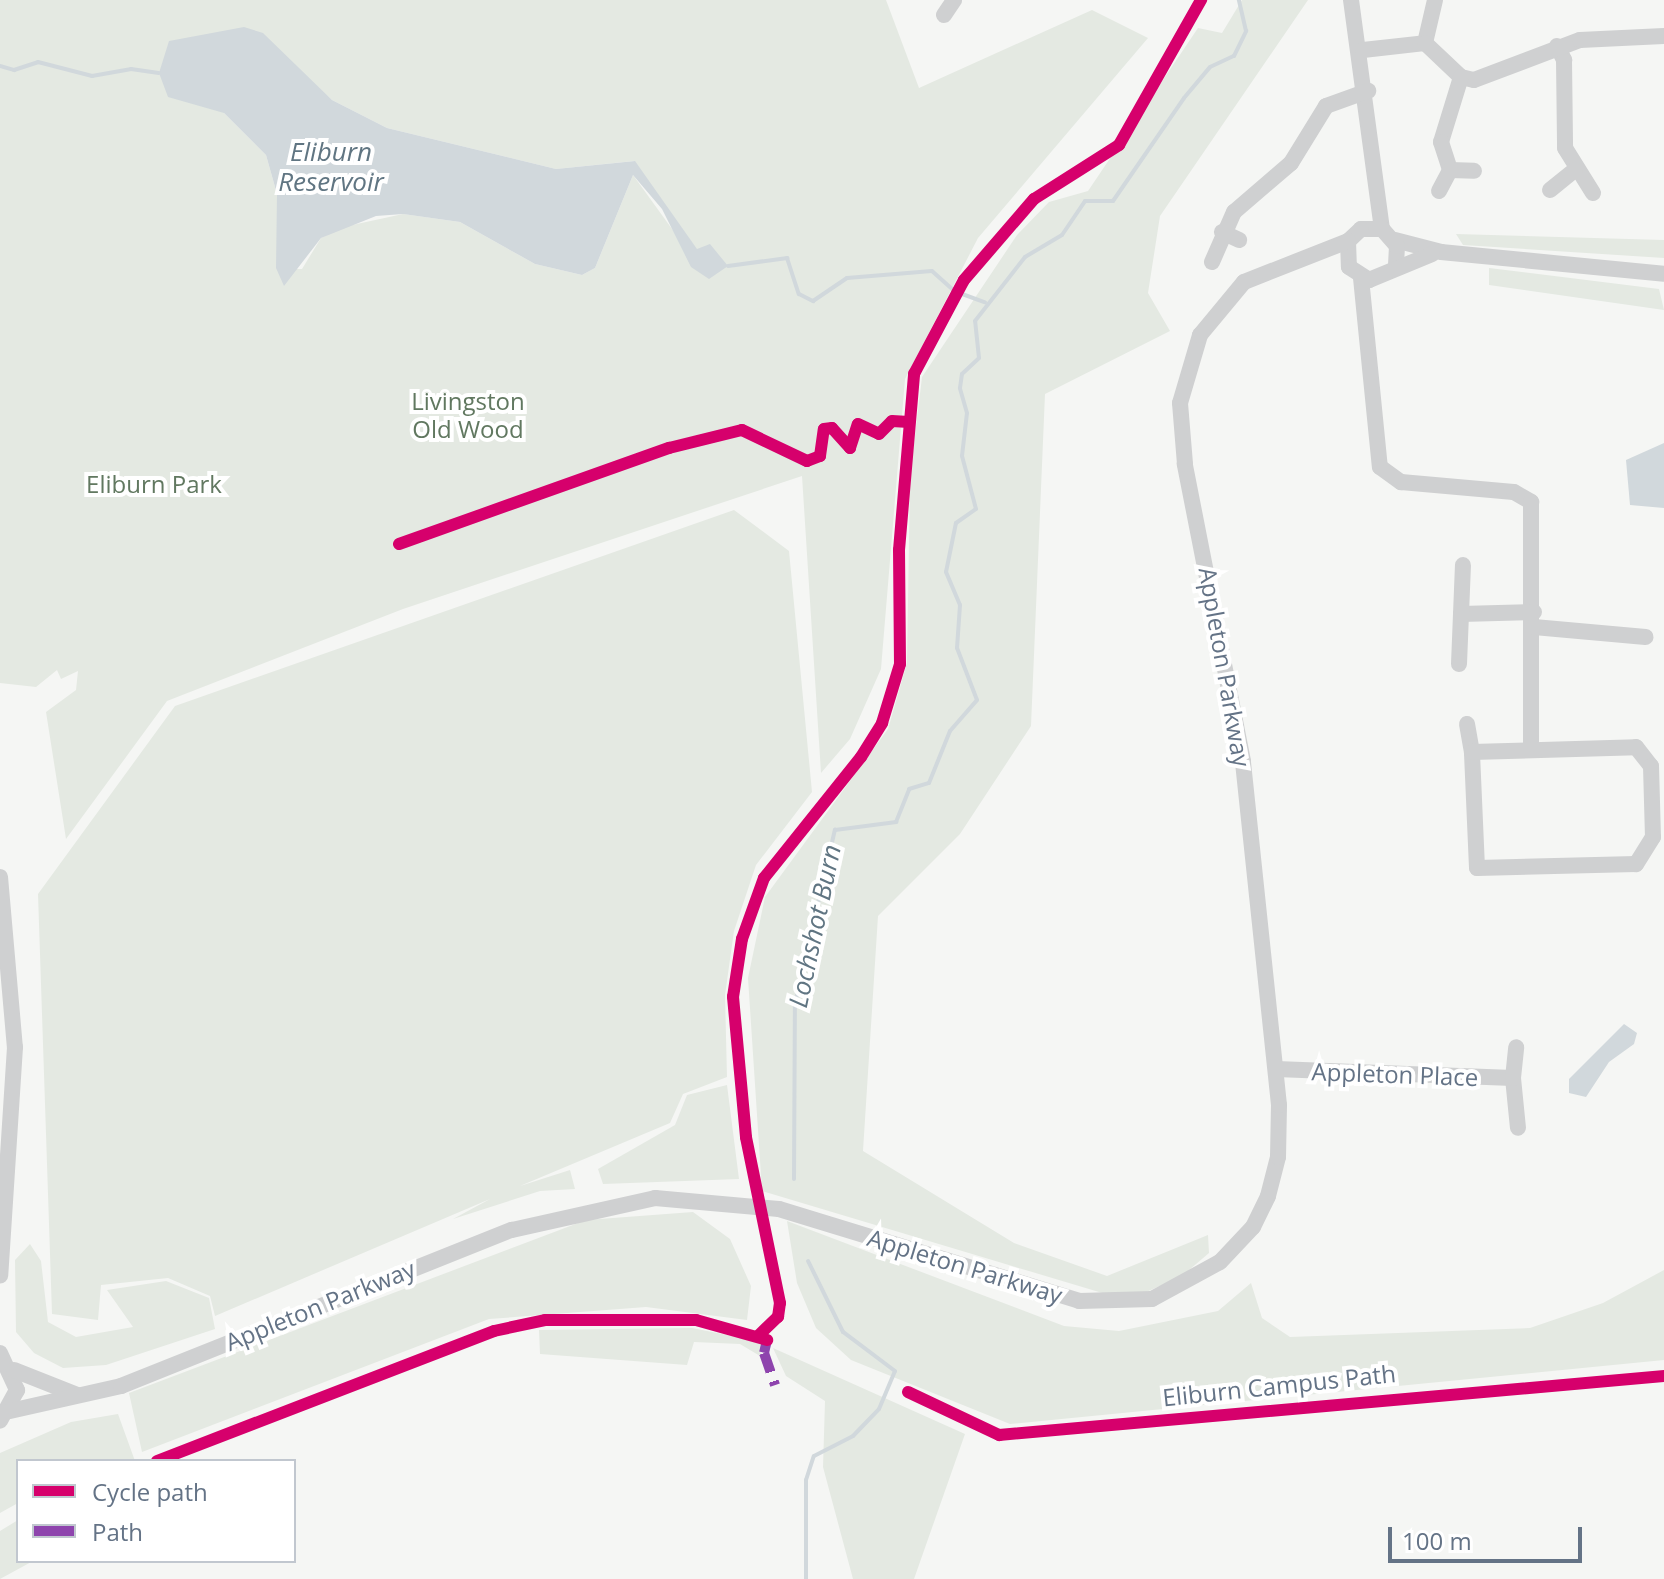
<!DOCTYPE html>
<style>
body{margin:0}
#map{position:relative;width:1664px;height:1579px;overflow:hidden;background:#f5f6f4;font-family:"Open Sans",sans-serif}
div>[style]{position:absolute}
[style*='--x']{left:calc(var(--x)*1px);top:calc(var(--y)*1px);width:calc(var(--w)*1px);rotate:calc(var(--a)*1deg)}
.green>*{inset:0;background:#e4e9e2}
.water>*{inset:0;background:#d1d8dc}
.stream>*{height:4px;margin:-2px;padding:0 2px;transform-origin:2px;border-radius:2px;background:#d1d8dc}
.minor>*{height:16px;margin:-8px;padding:0 8px;transform-origin:8px;border-radius:8px;background:#cfd0d1}
.quiet>*{height:10px;margin-top:-5px;transform-origin:0;background:repeating-linear-gradient(90deg,#8e44ad 0 20px,transparent 0 30px)}
.cycleway>*{height:12px;margin:-6px;padding:0 6px;transform-origin:6px;border-radius:6px;background:#d6006c}
span{translate:-50% -50%;white-space:nowrap;text-align:center;line-height:1.15;-webkit-text-stroke:8px #fff;paint-order:stroke}
.park-label{font-size:24px;color:#617860}
.street-label{font-size:24px;color:#647386}
.water-label{font-size:26px;color:#607582;font-style:italic}
.legend{position:absolute;left:16px;top:1459px;width:280px;height:104px;box-sizing:border-box;background:#fff;border:2px solid #c1c7cf;margin:0;padding:10px 14px;list-style:none;font-size:24px;color:#647386}
.legend li{display:flex;align-items:center;gap:16px;height:40px}
.legend b{width:40px;border:2px solid #c1c7cf}
.scale{position:absolute;left:1388px;top:1527px;width:194px;height:36px;box-sizing:border-box;border:4px solid #647386;border-top:0;padding-left:10px;font-size:24px;line-height:28px;white-space:nowrap;color:#647386;-webkit-text-stroke:6px #fff;paint-order:stroke}
</style>
<div id="map">
<div class="green">
<i style="clip-path:polygon(evenodd,0 0,886px 0,919px 88px,1092px 10px,1148px 38px,978px 238px,905px 379px,881px 669px,850px 739px,821px 773px,802px 476px,403px 609px,167px 701px,66px 839px,46px 712px,76px 690px,78px 671px,61px 679px,57px 670px,36px 687px,0 683px,0 0,300px 71px,332px 100px,387px 128px,556px 169px,634px 161px,697px 250px,693px 258px,633px 175px,595px 268px,582px 275px,535px 264px,460px 222px,403px 214px,343px 227px,321px 238px,302px 269px,277px 269px,277px 194px,266px 155px,224px 113px,300px 71px)"></i>
<i style="clip-path:polygon(1242px 0,1308px 0,1160px 216px,1148px 293px,1170px 331px,1045px 394px,1031px 726px,960px 834px,878px 916px,863px 1151px,1014px 1243px,1107px 1276px,1208px 1235px,1209px 1253px,1182px 1276px,1144px 1293px,1109px 1295px,762px 1191px,748px 978px,765px 897px,888px 729px,907px 663px,910px 477px,922px 377px,1017px 235px,1049px 202px,1088px 191px,1198px 28px,1222px 33px)"></i>
<i style="clip-path:polygon(1456px 234px,1664px 240px,1664px 258px,1463px 245px)"></i>
<i style="clip-path:polygon(1489px 268px,1659px 289px,1664px 310px,1489px 285px)"></i>
<i style="clip-path:polygon(734px 510px,789px 551px,812px 792px,756px 865px,734px 931px,725px 995px,727px 1077px,683px 1094px,670px 1123px,520px 1186px,570px 1170px,575px 1189px,540px 1191px,453px 1219px,490px 1199px,215px 1316px,210px 1296px,168px 1278px,101px 1285px,98px 1320px,52px 1314px,38px 894px,175px 706px)"></i>
<i style="clip-path:polygon(727px 1085px,739px 1179px,603px 1184px,598px 1169px,675px 1125px,687px 1095px)"></i>
<i style="clip-path:polygon(693px 1212px,730px 1239px,751px 1286px,747px 1320px,646px 1307px,489px 1319px,142px 1452px,129px 1393px,586px 1220px)"></i>
<i style="clip-path:polygon(787px 1221px,1064px 1326px,1119px 1331px,1218px 1311px,1251px 1283px,1262px 1318px,1290px 1337px,1530px 1328px,1603px 1303px,1664px 1270px,1664px 1360px,1010px 1424px,851px 1360px,816px 1328px,797px 1283px)"></i>
<i style="clip-path:polygon(30px 1244px,41px 1261px,48px 1322px,76px 1337px,133px 1327px,107px 1290px,166px 1281px,209px 1298px,215px 1329px,106px 1365px,63px 1368px,34px 1353px,16px 1332px,15px 1260px)"></i>
<i style="clip-path:polygon(692px 1328px,762px 1342px,760px 1356px,740px 1344px,694px 1342px,687px 1365px,540px 1354px,539px 1330px)"></i>
<i style="clip-path:polygon(773px 1348px,965px 1434px,914px 1579px,853px 1579px,823px 1467px,825px 1401px,786px 1376px)"></i>
<i style="clip-path:polygon(118px 1414px,135px 1461px,18px 1461px,18px 1503px,0 1513px,0 1453px,71px 1422px)"></i>
<i style="clip-path:polygon(18px 1520px,18px 1561px,33px 1561px,0 1579px,0 1531px)"></i>
</div>
<div class="water">
<i style="clip-path:polygon(244px 27px,263px 33px,332px 100px,387px 128px,556px 169px,635px 161px,697px 249px,710px 244px,728px 266px,709px 279px,691px 267px,662px 209px,633px 175px,595px 268px,582px 275px,535px 264px,460px 222px,403px 214px,376px 216px,321px 238px,284px 286px,276px 268px,277px 194px,266px 155px,224px 113px,168px 97px,159px 73px,169px 41px)"></i>
<i style="clip-path:polygon(1664px 443px,1664px 508px,1630px 505px,1626px 460px)"></i>
<i style="clip-path:polygon(1624px 1024px,1637px 1033px,1634px 1044px,1609px 1062px,1586px 1097px,1569px 1093px,1569px 1079px)"></i>
</div>
<div class="stream">
<i style="--x:0;--y:66;--w:15;--a:16"></i>
<i style="--x:14;--y:70;--w:25;--a:-18"></i>
<i style="--x:38;--y:62;--w:56;--a:14.5"></i>
<i style="--x:92;--y:76;--w:40;--a:-10"></i>
<i style="--x:131;--y:69;--w:28;--a:8"></i>
<i style="--x:728;--y:266;--w:60;--a:-7.7"></i>
<i style="--x:787;--y:258;--w:38;--a:72"></i>
<i style="--x:799;--y:294;--w:16;--a:27"></i>
<i style="--x:813;--y:301;--w:41;--a:-34.1"></i>
<i style="--x:847;--y:278;--w:85;--a:-4.7"></i>
<i style="--x:932;--y:271;--w:30;--a:42"></i>
<i style="--x:954;--y:291;--w:33;--a:20"></i>
<i style="--x:794;--y:1179;--w:175;--a:-89.7"></i>
<i style="--x:795;--y:1004;--w:179;--a:-77.1"></i>
<i style="--x:835;--y:830;--w:62;--a:-7.5"></i>
<i style="--x:896;--y:822;--w:35;--a:-68"></i>
<i style="--x:909;--y:789;--w:21;--a:-17"></i>
<i style="--x:929;--y:783;--w:56;--a:-68"></i>
<i style="--x:950;--y:731;--w:41;--a:-48.9"></i>
<i style="--x:977;--y:700;--w:56;--a:-111"></i>
<i style="--x:957;--y:648;--w:43;--a:-86"></i>
<i style="--x:960;--y:605;--w:36;--a:-113"></i>
<i style="--x:946;--y:572;--w:50;--a:-78.5"></i>
<i style="--x:956;--y:523;--w:24;--a:-35"></i>
<i style="--x:976;--y:509;--w:55;--a:-104.8"></i>
<i style="--x:962;--y:456;--w:43;--a:-83.4"></i>
<i style="--x:967;--y:413;--w:26;--a:-106"></i>
<i style="--x:960;--y:388;--w:14;--a:-82"></i>
<i style="--x:962;--y:374;--w:23;--a:-43"></i>
<i style="--x:979;--y:358;--w:37;--a:-96"></i>
<i style="--x:975;--y:321;--w:81;--a:-52"></i>
<i style="--x:1025;--y:257;--w:43;--a:-30.7"></i>
<i style="--x:1062;--y:235;--w:41;--a:-55.9"></i>
<i style="--x:1085;--y:201;--w:28;--a:0"></i>
<i style="--x:1113;--y:201;--w:125;--a:-55.4"></i>
<i style="--x:1184;--y:98;--w:40;--a:-50"></i>
<i style="--x:1210;--y:67;--w:26;--a:-25"></i>
<i style="--x:1234;--y:56;--w:28;--a:-64"></i>
<i style="--x:1246;--y:31;--w:32;--a:-103"></i>
<i style="--x:806;--y:1579;--w:99;--a:-90"></i>
<i style="--x:806;--y:1480;--w:25;--a:-72"></i>
<i style="--x:814;--y:1456;--w:44;--a:-27.1"></i>
<i style="--x:853;--y:1436;--w:37;--a:-46"></i>
<i style="--x:879;--y:1409;--w:41;--a:-67.2"></i>
<i style="--x:895;--y:1371;--w:65;--a:-143.1"></i>
<i style="--x:843;--y:1332;--w:79;--a:-116.2"></i>
</div>
<div class="minor">
<i style="--x:1351;--y:0;--w:231;--a:82.3"></i>
<i style="--x:944;--y:15;--w:18;--a:-56"></i>
<i style="--x:1425;--y:43;--w:44;--a:-76.9"></i>
<i style="--x:1557;--y:46;--w:16;--a:63"></i>
<i style="--x:1564;--y:60;--w:88;--a:89.3"></i>
<i style="--x:1565;--y:148;--w:53;--a:58.1"></i>
<i style="--x:1363;--y:50;--w:62;--a:-6.4"></i>
<i style="--x:1425;--y:43;--w:50;--a:43.4"></i>
<i style="--x:1461;--y:77;--w:13;--a:13"></i>
<i style="--x:1474;--y:80;--w:113;--a:-20.7"></i>
<i style="--x:1580;--y:40;--w:84;--a:-2.7"></i>
<i style="--x:1461;--y:77;--w:68;--a:107.1"></i>
<i style="--x:1441;--y:142;--w:29;--a:72"></i>
<i style="--x:1450;--y:170;--w:24;--a:2"></i>
<i style="--x:1550;--y:190;--w:32;--a:-39"></i>
<i style="--x:1439;--y:191;--w:24;--a:-62"></i>
<i style="--x:1222;--y:232;--w:19;--a:25"></i>
<i style="--x:1395;--y:240;--w:48;--a:14.6"></i>
<i style="--x:1441;--y:252;--w:224;--a:5.6"></i>
<i style="--x:1212;--y:262;--w:55;--a:-66.3"></i>
<i style="--x:1234;--y:212;--w:75;--a:-40.7"></i>
<i style="--x:1291;--y:163;--w:67;--a:-58.4"></i>
<i style="--x:1326;--y:106;--w:45;--a:-19.7"></i>
<i style="--x:1396;--y:265;--w:19;--a:-87"></i>
<i style="--x:1397;--y:246;--w:23;--a:-131"></i>
<i style="--x:1382;--y:229;--w:21;--a:180"></i>
<i style="--x:1361;--y:229;--w:18;--a:137"></i>
<i style="--x:1348;--y:241;--w:26;--a:88"></i>
<i style="--x:1349;--y:267;--w:24;--a:33"></i>
<i style="--x:1369;--y:280;--w:68;--a:-22.4"></i>
<i style="--x:1361;--y:278;--w:190;--a:84.3"></i>
<i style="--x:1380;--y:467;--w:26;--a:36"></i>
<i style="--x:1401;--y:482;--w:113;--a:5.1"></i>
<i style="--x:1514;--y:492;--w:20;--a:30"></i>
<i style="--x:1531;--y:502;--w:248;--a:90"></i>
<i style="--x:1461;--y:614;--w:73;--a:-1.6"></i>
<i style="--x:1534;--y:627;--w:112;--a:5.1"></i>
<i style="--x:1459;--y:664;--w:99;--a:-87.7"></i>
<i style="--x:1467;--y:724;--w:28;--a:80"></i>
<i style="--x:1636;--y:747;--w:24;--a:52"></i>
<i style="--x:1651;--y:766;--w:71;--a:88.4"></i>
<i style="--x:1653;--y:837;--w:32;--a:122"></i>
<i style="--x:1636;--y:864;--w:159;--a:178.6"></i>
<i style="--x:1477;--y:868;--w:116;--a:-92.5"></i>
<i style="--x:1472;--y:752;--w:164;--a:-1.7"></i>
<i style="--x:0;--y:877;--w:171;--a:85"></i>
<i style="--x:15;--y:1047;--w:229;--a:93.7"></i>
<i style="--x:1276;--y:1069;--w:237;--a:2.2"></i>
<i style="--x:1513;--y:1078;--w:50;--a:84.3"></i>
<i style="--x:1513;--y:1078;--w:31;--a:-84"></i>
<i style="--x:0;--y:1353;--w:41;--a:65.3"></i>
<i style="--x:17;--y:1390;--w:35;--a:119"></i>
<i style="--x:14;--y:1370;--w:68;--a:21.6"></i>
<i style="--x:10;--y:1411;--w:114;--a:-12.7"></i>
<i style="--x:121;--y:1386;--w:421;--a:-21.8"></i>
<i style="--x:512;--y:1230;--w:147;--a:-12.6"></i>
<i style="--x:655;--y:1198;--w:124;--a:5.1"></i>
<i style="--x:779;--y:1209;--w:314;--a:17"></i>
<i style="--x:1079;--y:1301;--w:73;--a:-1.6"></i>
<i style="--x:1152;--y:1299;--w:77;--a:-28.6"></i>
<i style="--x:1220;--y:1262;--w:48;--a:-46.7"></i>
<i style="--x:1253;--y:1227;--w:34;--a:-64"></i>
<i style="--x:1268;--y:1196;--w:40;--a:-75.6"></i>
<i style="--x:1278;--y:1157;--w:52;--a:-88.9"></i>
<i style="--x:1279;--y:1105;--w:346;--a:-96"></i>
<i style="--x:1243;--y:761;--w:303;--a:-101.1"></i>
<i style="--x:1185;--y:464;--w:61;--a:-94.7"></i>
<i style="--x:1180;--y:403;--w:71;--a:-73.6"></i>
<i style="--x:1200;--y:335;--w:69;--a:-50.3"></i>
<i style="--x:1244;--y:282;--w:112;--a:-21.5"></i>
</div>
<div class="quiet">
<i style="--x:767;--y:1340;--w:13;--a:103"></i>
<i style="--x:764;--y:1353;--w:34;--a:71"></i>
</div>
<div class="cycleway">
<i style="--x:399;--y:544;--w:287;--a:-19.6"></i>
<i style="--x:669;--y:448;--w:75;--a:-13.9"></i>
<i style="--x:742;--y:430;--w:72;--a:25.5"></i>
<i style="--x:807;--y:461;--w:14;--a:-21"></i>
<i style="--x:820;--y:456;--w:27;--a:-82"></i>
<i style="--x:824;--y:429;--w:8;--a:-7"></i>
<i style="--x:832;--y:428;--w:27;--a:48"></i>
<i style="--x:850;--y:448;--w:25;--a:-72"></i>
<i style="--x:858;--y:424;--w:23;--a:25"></i>
<i style="--x:879;--y:434;--w:18;--a:-45"></i>
<i style="--x:892;--y:421;--w:17;--a:3"></i>
<i style="--x:758;--y:1336;--w:28;--a:-44"></i>
<i style="--x:778;--y:1317;--w:14;--a:-82"></i>
<i style="--x:780;--y:1303;--w:169;--a:-101.6"></i>
<i style="--x:746;--y:1137;--w:141;--a:-95.3"></i>
<i style="--x:733;--y:997;--w:59;--a:-81.2"></i>
<i style="--x:742;--y:939;--w:65;--a:-70.2"></i>
<i style="--x:764;--y:878;--w:155;--a:-51.3"></i>
<i style="--x:861;--y:757;--w:40;--a:-58"></i>
<i style="--x:882;--y:723;--w:62;--a:-73"></i>
<i style="--x:900;--y:664;--w:114;--a:-90.5"></i>
<i style="--x:899;--y:550;--w:177;--a:-85.1"></i>
<i style="--x:914;--y:374;--w:106;--a:-62"></i>
<i style="--x:964;--y:280;--w:107;--a:-49.2"></i>
<i style="--x:1034;--y:199;--w:101;--a:-32.4"></i>
<i style="--x:1119;--y:145;--w:167;--a:-60.5"></i>
<i style="--x:908;--y:1392;--w:101;--a:25.3"></i>
<i style="--x:999;--y:1435;--w:668;--a:-5.07"></i>
<i style="--x:157;--y:1461;--w:361;--a:-21.1"></i>
<i style="--x:494;--y:1331;--w:52;--a:-12.2"></i>
<i style="--x:545;--y:1320;--w:151;--a:0"></i>
<i style="--x:696;--y:1320;--w:74;--a:15.7"></i>
</div>
<div class="park-label">
<span style="left:468px;top:415px">Livingston<br>Old Wood</span>
<span style="left:154px;top:484px">Eliburn Park</span>
</div>
<div class="street-label">
<span style="left:1225px;top:667px;rotate:80deg">Appleton Parkway</span>
<span style="left:1395px;top:1074px;rotate:2deg">Appleton Place</span>
<span style="left:965px;top:1266px;rotate:17deg">Appleton Parkway</span>
<span style="left:320px;top:1305px;rotate:-22deg">Appleton Parkway</span>
<span style="left:1279px;top:1385px;rotate:-6deg">Eliburn Campus Path</span>
</div>
<div class="water-label">
<span style="left:331px;top:167px">Eliburn<br>Reservoir</span>
<span style="left:815px;top:926px;rotate:-78deg">Lochshot Burn</span>
</div>
<ul class="legend">
<li><b style="height:10px;background:#d6006c"></b>Cycle path</li>
<li><b style="height:10px;background:#8e44ad"></b>Path</li>
</ul>
<div class="scale">100 m</div>
</div>
